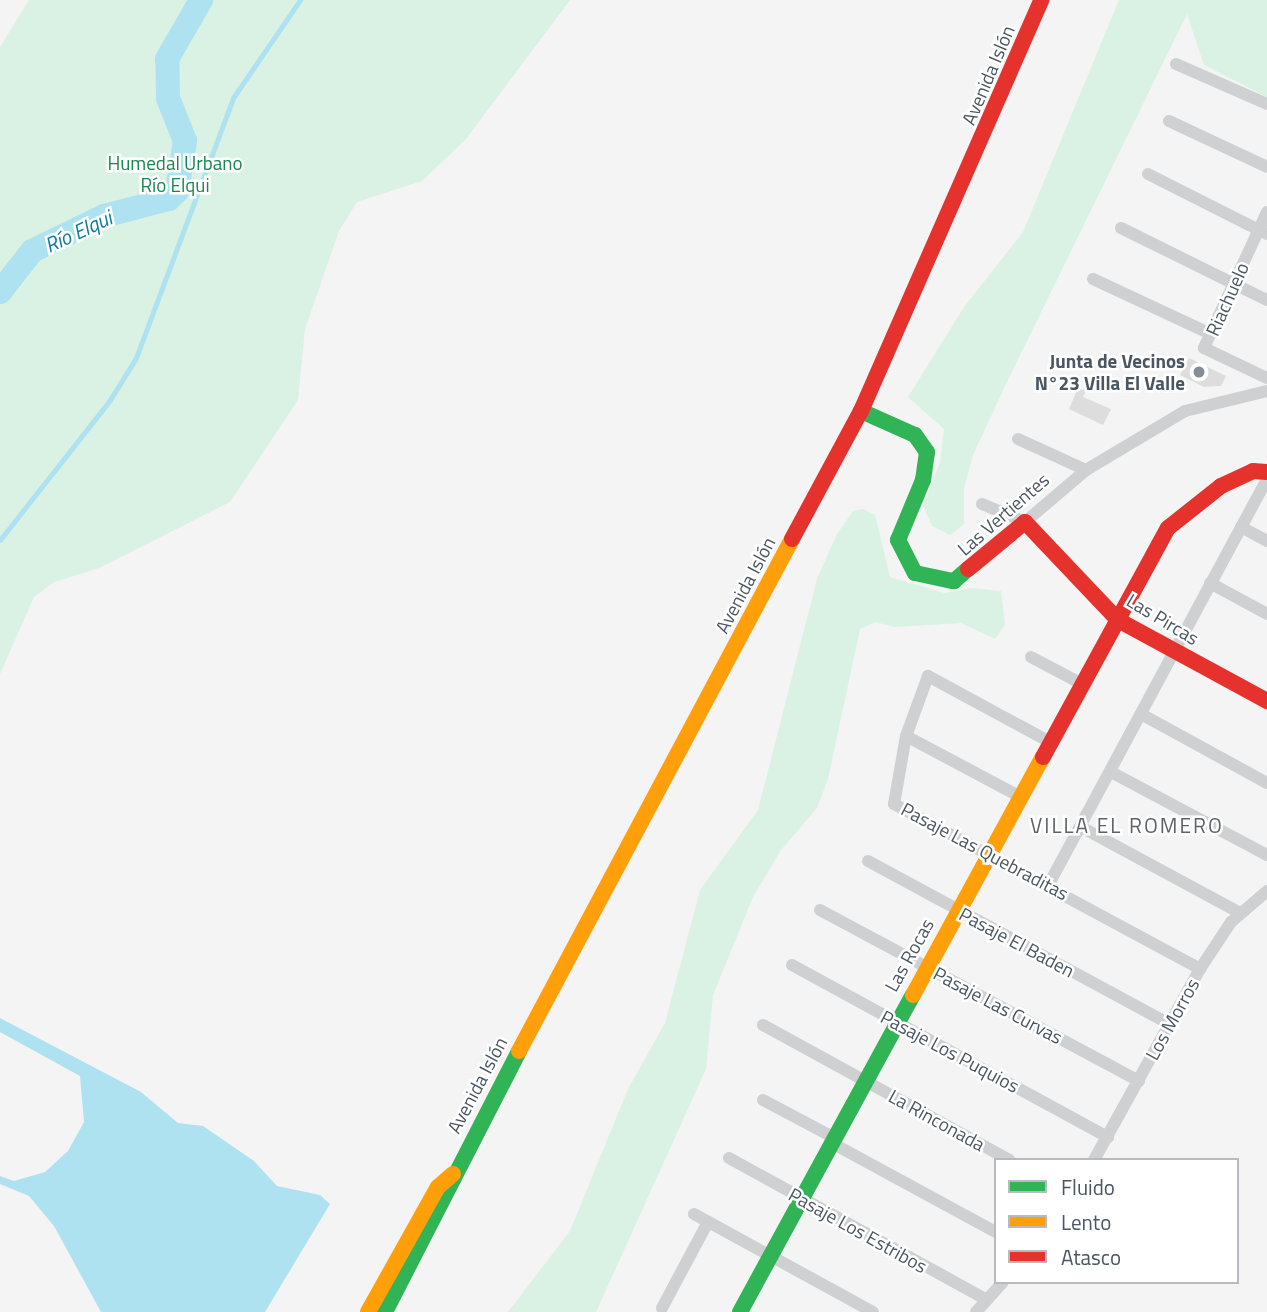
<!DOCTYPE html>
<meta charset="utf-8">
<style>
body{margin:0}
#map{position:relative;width:1267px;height:1312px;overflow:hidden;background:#f4f4f4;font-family:"Titillium Web",sans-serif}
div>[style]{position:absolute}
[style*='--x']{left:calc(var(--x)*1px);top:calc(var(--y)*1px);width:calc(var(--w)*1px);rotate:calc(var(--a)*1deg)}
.green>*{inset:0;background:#d9f2e3}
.water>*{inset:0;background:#aee2f0}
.stream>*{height:4.5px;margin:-2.25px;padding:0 2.25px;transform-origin:2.25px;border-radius:2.25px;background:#aee2f0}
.river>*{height:24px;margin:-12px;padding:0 12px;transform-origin:12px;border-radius:12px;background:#aee2f0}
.building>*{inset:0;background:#ddddde}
.street>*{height:12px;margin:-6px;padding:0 6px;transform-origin:6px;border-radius:6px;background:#ced0d2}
.fast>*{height:16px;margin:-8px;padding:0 8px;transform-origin:8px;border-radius:8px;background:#30b455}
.slow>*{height:16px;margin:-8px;padding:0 8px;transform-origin:8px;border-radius:8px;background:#ff9f0a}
.jam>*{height:16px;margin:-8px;padding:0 8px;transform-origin:8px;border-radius:8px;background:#e5322d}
.dots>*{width:19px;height:19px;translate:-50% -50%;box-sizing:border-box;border:4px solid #fff;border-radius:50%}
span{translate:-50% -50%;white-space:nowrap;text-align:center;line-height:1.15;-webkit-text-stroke:5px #fff;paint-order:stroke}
.street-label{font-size:19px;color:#4a5661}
.park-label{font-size:19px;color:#17864f}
.poi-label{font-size:19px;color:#4a5661;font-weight:700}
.right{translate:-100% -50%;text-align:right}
.water-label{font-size:21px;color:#0c7c9b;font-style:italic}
.neighbourhood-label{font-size:21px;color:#5f6368;letter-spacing:2px}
.legend{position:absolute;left:994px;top:1158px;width:245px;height:126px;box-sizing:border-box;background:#fff;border:2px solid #b7bbc0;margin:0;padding:9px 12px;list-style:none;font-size:21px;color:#4a5661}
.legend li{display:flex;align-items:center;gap:14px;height:35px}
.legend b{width:35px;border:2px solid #b7bbc0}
</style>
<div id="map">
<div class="green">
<i style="clip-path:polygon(29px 0,570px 0,466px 139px,422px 181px,357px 202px,339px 231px,305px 329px,298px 400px,230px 502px,99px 568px,54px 582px,34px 597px,0 674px,0 47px)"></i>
<i style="clip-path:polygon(1119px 0,1267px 0,1267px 97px,1204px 65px,1187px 14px,1006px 384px,973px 455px,964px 489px,964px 524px,950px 535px,932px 526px,923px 506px,940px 462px,944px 429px,908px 397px,964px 307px,1023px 232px)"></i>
<i style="clip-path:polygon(863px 509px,875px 515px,890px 577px,944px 593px,970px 588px,1001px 591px,1005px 625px,995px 639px,961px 623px,895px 627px,875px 622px,860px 629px,828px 779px,817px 808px,781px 850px,753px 897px,713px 995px,706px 1069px,596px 1312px,508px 1312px,570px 1231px,628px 1089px,665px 1023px,700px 890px,758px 810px,817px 579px,837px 534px,853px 511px)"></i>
</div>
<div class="water">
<i style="clip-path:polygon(0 1018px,141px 1092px,178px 1123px,203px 1126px,254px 1161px,277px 1186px,320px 1195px,330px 1204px,265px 1312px,101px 1312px,54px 1226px,29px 1196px,0 1184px,0 1176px,14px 1181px,45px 1172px,68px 1151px,84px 1122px,80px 1076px,0 1032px)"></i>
</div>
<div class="stream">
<i style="--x:0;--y:540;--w:178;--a:-51.8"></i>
<i style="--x:110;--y:400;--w:49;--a:-58.2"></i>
<i style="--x:136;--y:358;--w:278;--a:-69.5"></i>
<i style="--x:233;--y:98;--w:119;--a:-55.6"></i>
</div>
<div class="river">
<i style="--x:0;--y:292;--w:52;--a:-52"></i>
<i style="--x:32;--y:251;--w:80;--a:-25.9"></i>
<i style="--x:104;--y:216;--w:67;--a:-14.7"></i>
<i style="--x:169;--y:199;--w:11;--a:-45"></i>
<i style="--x:177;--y:191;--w:51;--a:-80.9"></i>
<i style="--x:185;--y:141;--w:46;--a:-111.6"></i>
<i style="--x:168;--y:98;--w:39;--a:-91"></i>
<i style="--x:167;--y:59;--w:68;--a:-60"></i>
</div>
<div class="building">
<i style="clip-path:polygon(1189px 358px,1226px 376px,1221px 386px,1204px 387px,1180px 375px)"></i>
<i style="clip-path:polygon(1078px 388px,1086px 391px,1083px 397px,1111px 409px,1103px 425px,1069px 409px)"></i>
</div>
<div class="street">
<i style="--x:1176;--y:64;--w:99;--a:23.7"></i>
<i style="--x:1169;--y:121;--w:108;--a:25.1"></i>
<i style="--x:1148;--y:174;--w:133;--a:26.8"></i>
<i style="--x:1267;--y:212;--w:150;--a:114.9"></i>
<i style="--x:1204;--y:348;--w:70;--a:25.5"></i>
<i style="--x:1121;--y:228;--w:163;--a:26.3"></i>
<i style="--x:1093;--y:279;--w:130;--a:25"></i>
<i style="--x:1018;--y:439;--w:75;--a:24.5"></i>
<i style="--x:982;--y:504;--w:47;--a:22.7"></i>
<i style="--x:1025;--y:522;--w:80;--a:-40.4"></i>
<i style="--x:1086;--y:470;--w:115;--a:-30.8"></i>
<i style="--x:1185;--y:411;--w:84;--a:-13.7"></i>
<i style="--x:1241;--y:527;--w:30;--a:28"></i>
<i style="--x:1210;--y:583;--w:65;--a:28.5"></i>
<i style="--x:1031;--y:657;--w:58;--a:27.9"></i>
<i style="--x:1141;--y:714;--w:144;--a:28.7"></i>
<i style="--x:906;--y:736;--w:128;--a:28"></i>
<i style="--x:1050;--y:742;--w:139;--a:-151.6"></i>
<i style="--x:928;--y:676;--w:64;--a:110.1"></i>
<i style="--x:906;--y:736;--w:69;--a:100"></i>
<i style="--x:894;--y:804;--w:348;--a:28.3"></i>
<i style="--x:1111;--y:772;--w:177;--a:28"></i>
<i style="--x:1081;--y:827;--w:181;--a:28.4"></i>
<i style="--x:868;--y:861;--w:340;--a:28.4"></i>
<i style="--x:1049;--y:884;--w:460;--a:-61.7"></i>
<i style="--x:820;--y:910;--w:362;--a:28.2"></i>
<i style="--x:792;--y:965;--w:360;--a:28.6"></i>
<i style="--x:763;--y:1025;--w:281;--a:28.7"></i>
<i style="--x:763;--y:1100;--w:79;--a:27.9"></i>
<i style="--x:830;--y:1142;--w:189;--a:28.5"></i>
<i style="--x:729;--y:1158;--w:294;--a:28.8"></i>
<i style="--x:1094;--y:1160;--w:218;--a:-61"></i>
<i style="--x:1200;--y:969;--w:56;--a:-56.6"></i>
<i style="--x:1231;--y:922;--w:48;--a:-40.7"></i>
<i style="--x:694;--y:1214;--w:204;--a:28.7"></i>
<i style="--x:662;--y:1308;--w:98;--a:-61.9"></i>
<i style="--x:976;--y:1312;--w:40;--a:-48"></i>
</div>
<div class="fast">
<i style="--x:861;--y:411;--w:59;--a:24"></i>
<i style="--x:915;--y:435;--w:21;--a:55"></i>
<i style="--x:927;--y:452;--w:28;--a:98"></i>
<i style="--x:923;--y:480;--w:65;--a:112.6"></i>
<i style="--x:898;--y:540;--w:37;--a:63"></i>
<i style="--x:915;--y:573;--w:40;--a:12"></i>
<i style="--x:954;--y:581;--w:18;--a:-41"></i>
<i style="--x:385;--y:1312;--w:293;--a:-62.8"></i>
<i style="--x:740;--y:1312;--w:361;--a:-61.4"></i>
</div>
<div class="slow">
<i style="--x:913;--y:995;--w:271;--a:-61.4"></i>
<i style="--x:519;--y:1051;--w:580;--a:-61.93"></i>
<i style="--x:368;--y:1312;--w:143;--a:-60.8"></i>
<i style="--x:438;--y:1187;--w:20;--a:-41"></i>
</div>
<div class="jam">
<i style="--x:792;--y:539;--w:145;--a:-61.7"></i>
<i style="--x:861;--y:411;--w:449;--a:-66.3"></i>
<i style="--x:968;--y:569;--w:74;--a:-39.5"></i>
<i style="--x:1025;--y:522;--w:135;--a:46.5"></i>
<i style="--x:1118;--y:620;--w:170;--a:28.5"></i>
<i style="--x:1043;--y:757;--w:261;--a:-61.4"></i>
<i style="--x:1168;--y:528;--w:68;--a:-38.4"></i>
<i style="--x:1221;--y:486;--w:35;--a:-25"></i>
<i style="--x:1253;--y:471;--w:14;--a:4"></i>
</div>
<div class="dots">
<i style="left:1199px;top:372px;background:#868d94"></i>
</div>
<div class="street-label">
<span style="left:988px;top:75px;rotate:-67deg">Avenida Islón</span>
<span style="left:1227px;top:299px;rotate:-66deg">Riachuelo</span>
<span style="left:1003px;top:514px;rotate:-41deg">Las Vertientes</span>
<span style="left:745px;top:585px;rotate:-62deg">Avenida Islón</span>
<span style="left:1163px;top:619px;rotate:31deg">Las Pircas</span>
<span style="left:985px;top:851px;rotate:28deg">Pasaje Las Quebraditas</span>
<span style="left:1017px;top:942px;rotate:28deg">Pasaje El Baden</span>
<span style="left:909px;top:955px;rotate:-61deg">Las Rocas</span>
<span style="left:998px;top:1005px;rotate:28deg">Pasaje Las Curvas</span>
<span style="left:1172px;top:1019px;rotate:-61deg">Los Morros</span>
<span style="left:950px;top:1051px;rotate:28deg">Pasaje Los Puquios</span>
<span style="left:477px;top:1085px;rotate:-62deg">Avenida Islón</span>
<span style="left:937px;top:1120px;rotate:29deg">La Rinconada</span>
<span style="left:858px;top:1230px;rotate:29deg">Pasaje Los Estribos</span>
</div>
<div class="park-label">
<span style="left:175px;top:174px">Humedal Urbano<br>Río Elqui</span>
</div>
<div class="poi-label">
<span class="right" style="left:1185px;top:372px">Junta de Vecinos<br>N°23 Villa El Valle</span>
</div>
<div class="water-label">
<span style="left:78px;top:231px;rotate:-25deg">Río Elqui</span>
</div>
<div class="neighbourhood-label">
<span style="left:1127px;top:825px">VILLA EL ROMERO</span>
</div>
<ul class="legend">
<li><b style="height:9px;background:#30b455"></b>Fluido</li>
<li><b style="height:9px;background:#ff9f0a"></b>Lento</li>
<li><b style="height:9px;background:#e5322d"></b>Atasco</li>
</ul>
</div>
